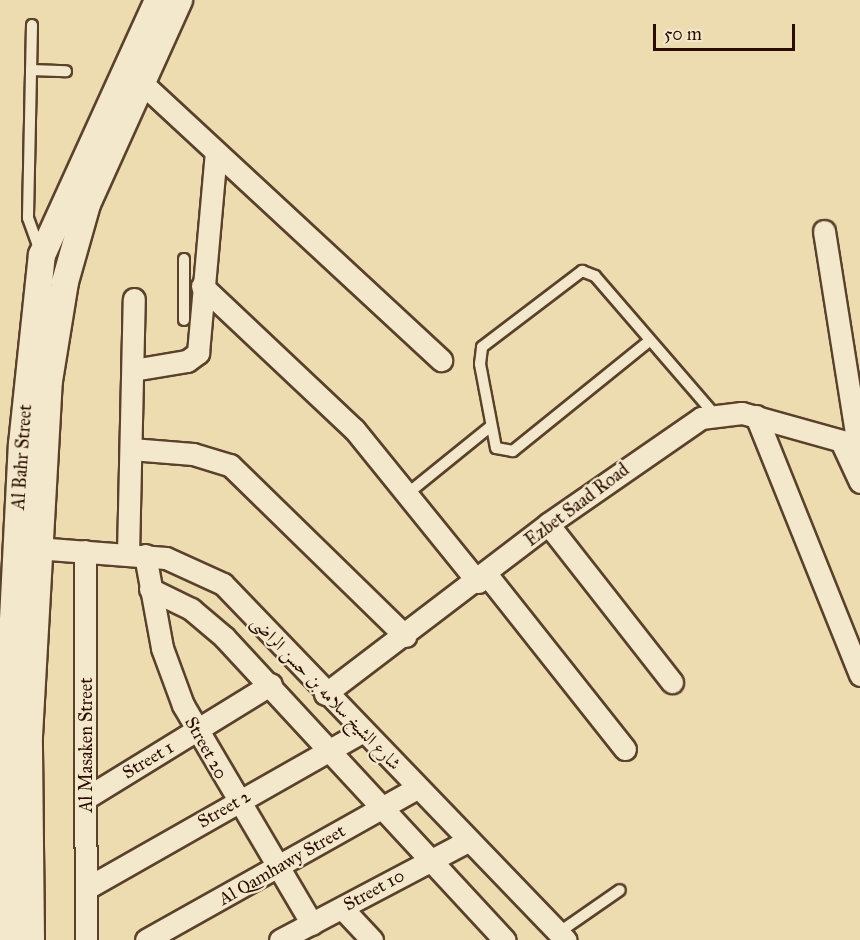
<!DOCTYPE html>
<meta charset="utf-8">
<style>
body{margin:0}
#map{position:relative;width:860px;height:940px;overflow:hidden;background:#ecdcb0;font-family:"IM FELL Great Primer",Amiri,serif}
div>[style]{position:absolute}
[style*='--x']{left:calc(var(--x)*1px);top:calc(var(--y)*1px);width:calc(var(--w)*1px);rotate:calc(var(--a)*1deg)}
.roads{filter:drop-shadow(2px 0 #5a412c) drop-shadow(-2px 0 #5a412c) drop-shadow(0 2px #5a412c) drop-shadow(0 -2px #5a412c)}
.service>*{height:10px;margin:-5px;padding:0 5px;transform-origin:5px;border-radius:5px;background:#f3e8cc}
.minor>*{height:21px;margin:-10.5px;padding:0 10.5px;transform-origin:10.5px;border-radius:10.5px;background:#f3e8cc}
.tertiary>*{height:26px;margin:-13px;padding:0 13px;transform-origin:13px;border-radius:13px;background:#f3e8cc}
span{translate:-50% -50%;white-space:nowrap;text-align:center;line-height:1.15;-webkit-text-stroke:4.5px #f3e8cc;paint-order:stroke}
.street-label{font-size:18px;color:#2a0d00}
.scale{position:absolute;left:653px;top:24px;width:142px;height:27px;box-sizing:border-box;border:3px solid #2a0d00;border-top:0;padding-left:8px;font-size:18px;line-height:21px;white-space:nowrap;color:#2a0d00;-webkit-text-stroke:4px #f3e8cc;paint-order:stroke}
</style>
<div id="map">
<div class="roads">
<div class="service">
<i style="--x:32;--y:25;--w:193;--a:91.2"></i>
<i style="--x:28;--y:218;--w:37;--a:70"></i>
<i style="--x:31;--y:70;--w:35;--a:2"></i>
<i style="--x:184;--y:320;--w:61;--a:-90"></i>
<i style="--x:648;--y:342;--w:174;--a:141.1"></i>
<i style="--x:513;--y:451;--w:17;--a:-170"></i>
<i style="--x:496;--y:448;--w:86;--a:-100.8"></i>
<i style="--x:480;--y:364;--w:17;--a:-83"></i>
<i style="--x:482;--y:347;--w:126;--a:-37.2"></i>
<i style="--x:582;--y:271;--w:14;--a:21"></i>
<i style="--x:595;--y:276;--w:182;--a:49.2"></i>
<i style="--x:407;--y:494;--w:108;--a:-39"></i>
<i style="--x:558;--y:933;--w:75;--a:-34.7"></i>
</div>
<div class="minor">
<i style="--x:142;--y:83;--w:408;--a:42.8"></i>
<i style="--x:824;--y:231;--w:217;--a:81"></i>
<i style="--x:202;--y:286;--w:209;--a:43.3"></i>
<i style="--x:354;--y:429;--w:197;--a:51"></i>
<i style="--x:133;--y:370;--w:55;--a:-9.5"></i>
<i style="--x:187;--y:361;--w:14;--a:-36"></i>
<i style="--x:198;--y:353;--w:201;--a:-84.9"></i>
<i style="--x:756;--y:416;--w:279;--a:68.1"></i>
<i style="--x:841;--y:441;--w:45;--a:65.1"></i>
<i style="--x:131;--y:449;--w:62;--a:4.6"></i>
<i style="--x:193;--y:454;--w:39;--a:17"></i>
<i style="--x:230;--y:465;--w:245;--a:44.3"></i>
<i style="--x:548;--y:524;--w:201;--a:51.9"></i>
<i style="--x:36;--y:548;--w:130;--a:4.4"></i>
<i style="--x:166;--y:558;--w:63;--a:24.5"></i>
<i style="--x:223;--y:584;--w:494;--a:46.1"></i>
<i style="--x:85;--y:551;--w:389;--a:89.9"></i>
<i style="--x:128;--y:554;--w:255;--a:-88.7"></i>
<i style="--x:145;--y:555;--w:95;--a:79.6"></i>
<i style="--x:162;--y:648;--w:61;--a:69.8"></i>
<i style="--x:183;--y:705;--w:254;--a:59.5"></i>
<i style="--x:487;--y:575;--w:222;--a:51.6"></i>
<i style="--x:150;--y:589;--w:46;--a:26"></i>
<i style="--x:191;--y:609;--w:43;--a:40.3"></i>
<i style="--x:224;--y:637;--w:413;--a:47.2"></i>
<i style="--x:325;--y:694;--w:280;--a:-37.3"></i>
<i style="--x:548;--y:524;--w:186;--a:-34.7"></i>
<i style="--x:701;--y:418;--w:41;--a:-7"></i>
<i style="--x:742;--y:413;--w:123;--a:15.6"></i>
<i style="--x:86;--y:798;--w:217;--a:-31.6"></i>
<i style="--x:87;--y:888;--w:316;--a:-29.6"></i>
<i style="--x:342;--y:908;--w:44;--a:46.8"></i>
<i style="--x:146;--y:940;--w:311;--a:-29.3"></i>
<i style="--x:280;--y:940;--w:212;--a:-27.8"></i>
</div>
<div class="tertiary">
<i style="--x:8;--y:940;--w:222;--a:-90"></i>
<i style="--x:8;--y:718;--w:274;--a:-87.1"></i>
<i style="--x:22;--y:444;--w:190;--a:-84"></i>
<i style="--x:42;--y:255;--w:280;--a:-65.5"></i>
<i style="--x:31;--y:940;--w:204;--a:-90.6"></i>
<i style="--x:29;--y:736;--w:356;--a:-86.8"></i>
<i style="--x:49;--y:381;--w:100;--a:-80.8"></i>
<i style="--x:65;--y:282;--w:81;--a:-74.2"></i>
<i style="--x:87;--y:204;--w:224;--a:-65.7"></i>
</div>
</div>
<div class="street-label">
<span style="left:22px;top:457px;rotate:-86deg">Al Bahr Street</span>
<span style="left:577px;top:505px;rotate:-37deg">Ezbet Saad Road</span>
<span style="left:326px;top:693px;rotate:46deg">شارع الشيخ سلامه بن حسن الراضى</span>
<span style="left:86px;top:745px;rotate:-90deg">Al Masaken Street</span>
<span style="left:206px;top:748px;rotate:61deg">Street 20</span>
<span style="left:148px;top:760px;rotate:-31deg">Street 1</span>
<span style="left:224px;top:809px;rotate:-30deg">Street 2</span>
<span style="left:282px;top:865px;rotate:-30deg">Al Qamhawy Street</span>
<span style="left:374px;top:890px;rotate:-29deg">Street 10</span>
</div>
<div class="scale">50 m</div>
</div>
